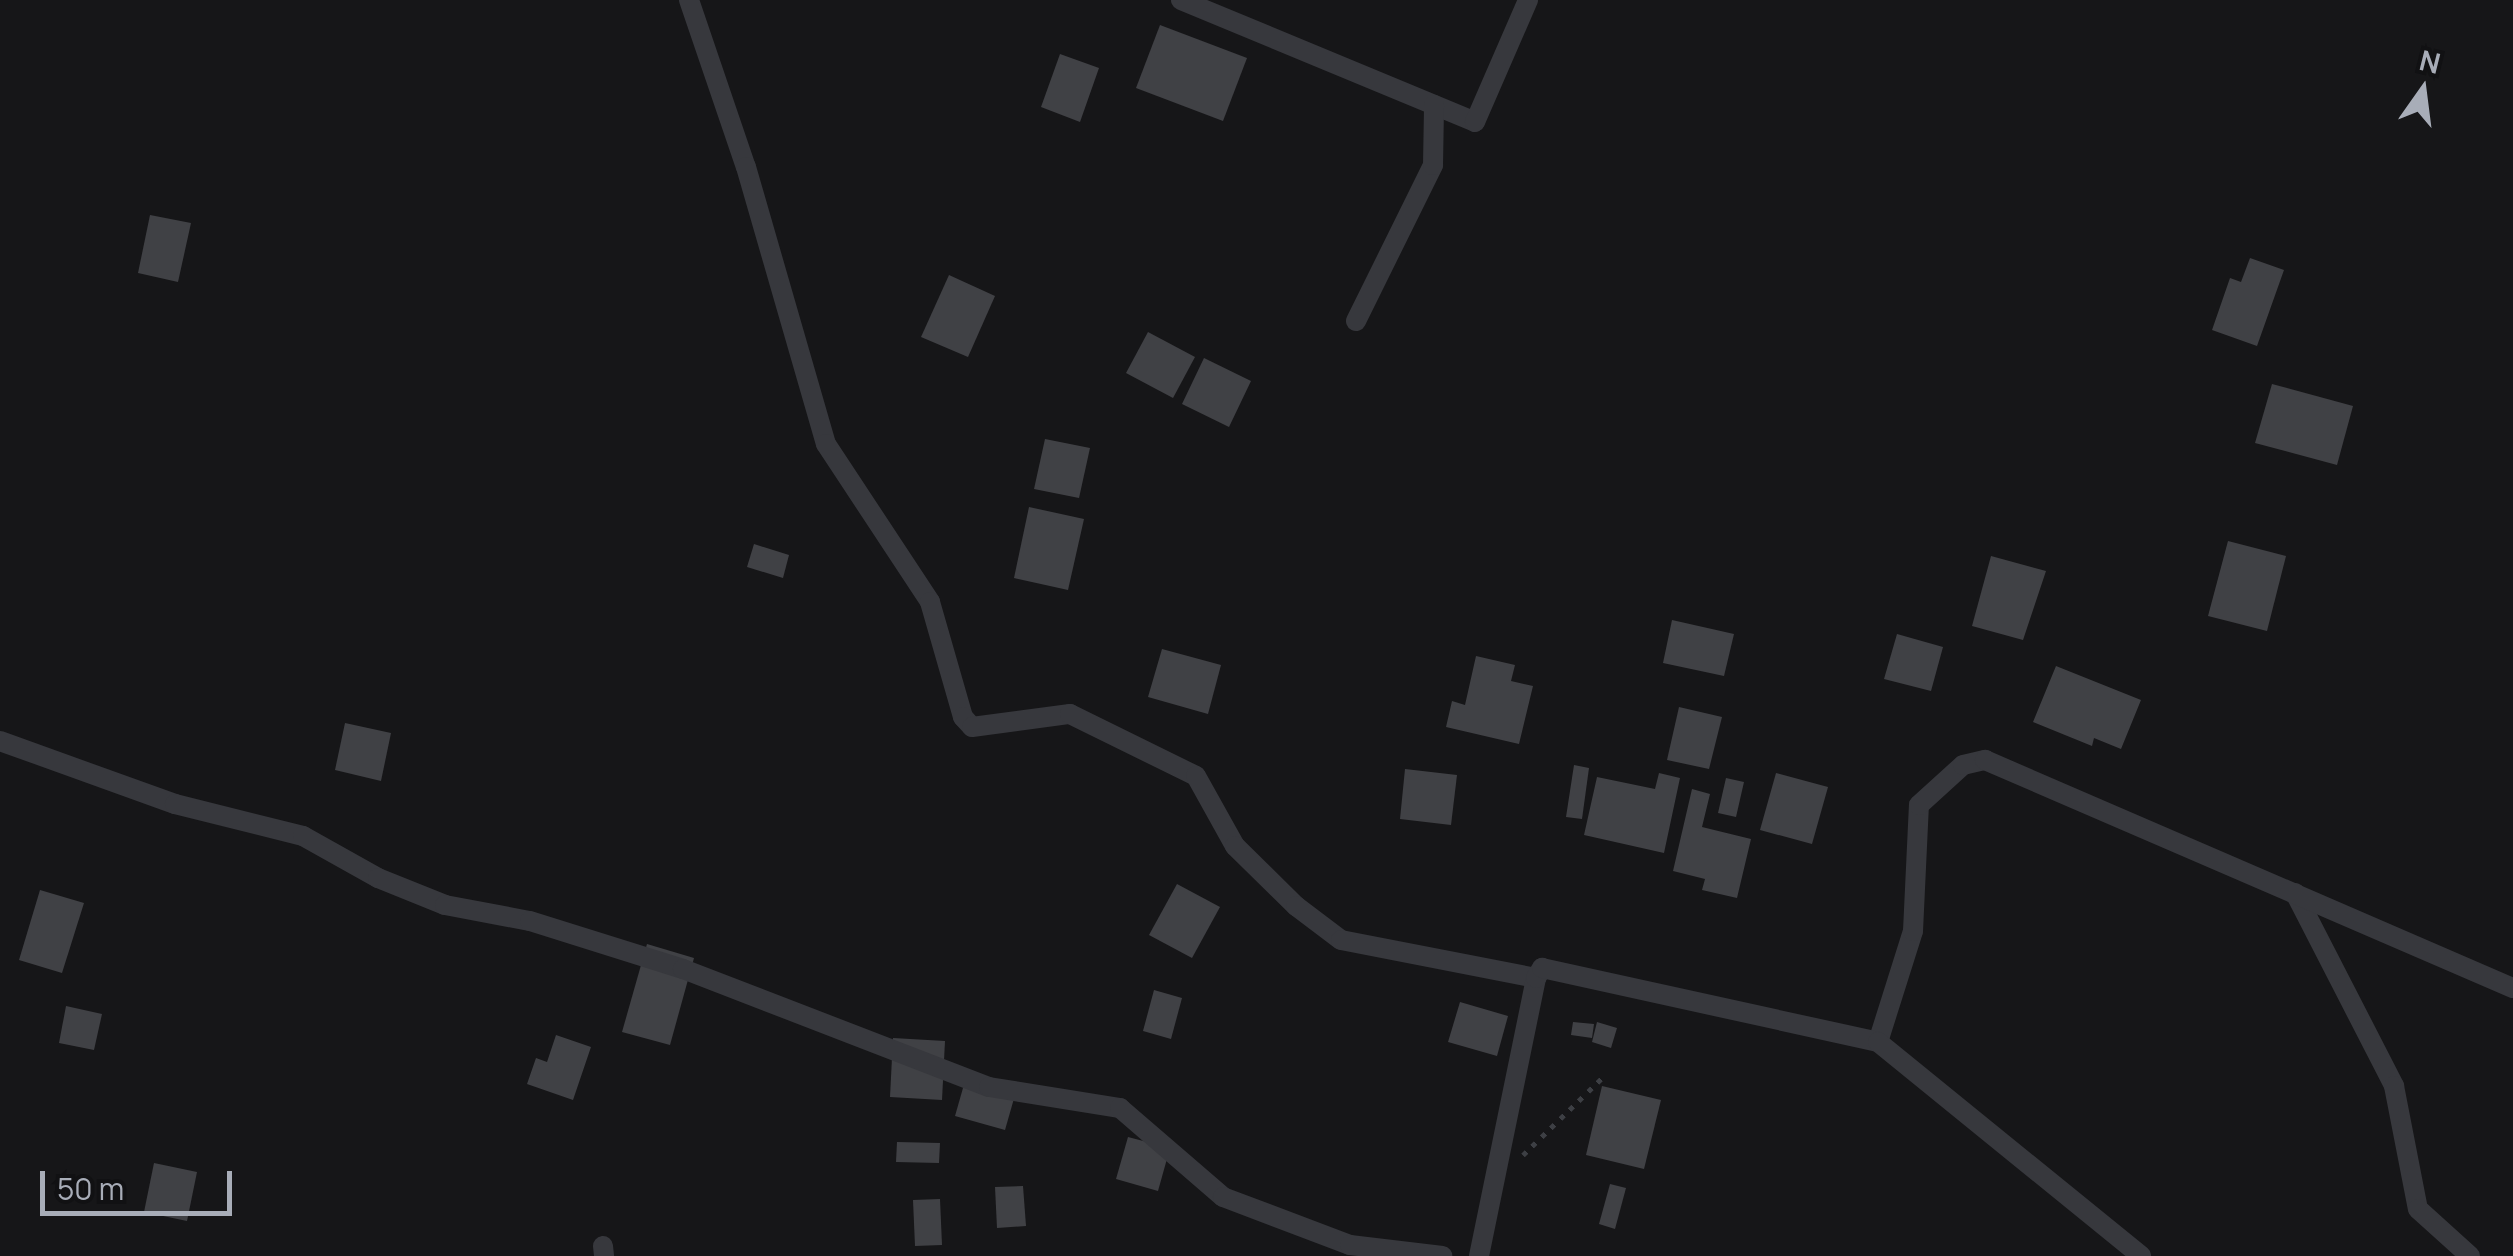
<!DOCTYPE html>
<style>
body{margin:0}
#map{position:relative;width:2513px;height:1256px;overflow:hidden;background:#161618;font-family:Manrope,sans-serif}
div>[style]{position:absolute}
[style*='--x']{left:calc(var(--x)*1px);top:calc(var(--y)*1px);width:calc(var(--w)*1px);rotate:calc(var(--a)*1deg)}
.building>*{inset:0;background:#404145}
.path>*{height:5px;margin-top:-2.5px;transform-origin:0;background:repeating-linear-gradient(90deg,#3d3f44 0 5px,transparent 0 13px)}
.minor>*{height:20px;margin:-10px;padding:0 10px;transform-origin:10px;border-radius:10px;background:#37383d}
span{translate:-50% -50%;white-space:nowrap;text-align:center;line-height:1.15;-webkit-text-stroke:8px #111113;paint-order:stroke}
.north{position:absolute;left:2373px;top:40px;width:100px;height:100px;-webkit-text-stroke:8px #111113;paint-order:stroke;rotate:14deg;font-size:28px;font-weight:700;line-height:40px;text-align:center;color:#a8adb8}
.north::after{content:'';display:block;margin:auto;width:35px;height:45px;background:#a8adb8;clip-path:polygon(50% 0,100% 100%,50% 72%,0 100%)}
.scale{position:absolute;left:40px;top:1171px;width:192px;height:45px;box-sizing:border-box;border:5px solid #a8adb8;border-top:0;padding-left:12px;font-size:30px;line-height:35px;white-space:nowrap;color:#a8adb8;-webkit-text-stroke:8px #111113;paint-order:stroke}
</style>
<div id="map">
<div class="building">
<i style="clip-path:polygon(1160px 25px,1247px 58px,1223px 121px,1136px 88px)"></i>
<i style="clip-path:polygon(1060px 54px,1099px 68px,1080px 122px,1041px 107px)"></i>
<i style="clip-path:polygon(150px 215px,191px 223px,178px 282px,138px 273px)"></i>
<i style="clip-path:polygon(2250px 258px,2284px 270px,2257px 346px,2212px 330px,2230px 278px,2241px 282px)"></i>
<i style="clip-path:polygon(949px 275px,995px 296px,968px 357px,921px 337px)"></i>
<i style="clip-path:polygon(1148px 332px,1195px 357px,1173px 398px,1126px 373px)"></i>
<i style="clip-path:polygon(1204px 358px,1251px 381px,1229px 427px,1182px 404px)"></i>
<i style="clip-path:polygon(2272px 384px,2353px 406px,2337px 465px,2255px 443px)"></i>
<i style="clip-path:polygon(1045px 439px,1090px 448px,1079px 498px,1034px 489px)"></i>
<i style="clip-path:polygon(1029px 507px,1084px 519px,1068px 590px,1014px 578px)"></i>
<i style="clip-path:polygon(2228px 541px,2286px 556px,2267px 631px,2208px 616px)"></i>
<i style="clip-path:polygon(754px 544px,789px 555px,783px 578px,747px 567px)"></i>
<i style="clip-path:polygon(1991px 556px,2046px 571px,2023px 640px,1972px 626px)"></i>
<i style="clip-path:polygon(1672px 620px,1734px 634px,1724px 676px,1663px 663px)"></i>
<i style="clip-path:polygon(1897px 634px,1943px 647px,1931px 691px,1884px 679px)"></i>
<i style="clip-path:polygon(1162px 649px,1221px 665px,1208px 714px,1148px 697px)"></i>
<i style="clip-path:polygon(1476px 656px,1515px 665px,1511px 681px,1533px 686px,1519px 744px,1446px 727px,1452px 701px,1465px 705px)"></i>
<i style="clip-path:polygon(2056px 666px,2141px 700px,2121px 749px,2094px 738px,2092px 746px,2033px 722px)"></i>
<i style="clip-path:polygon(1679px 707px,1722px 717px,1709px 769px,1667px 760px)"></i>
<i style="clip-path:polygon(345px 723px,391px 733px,381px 781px,335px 770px)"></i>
<i style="clip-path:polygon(1574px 765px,1589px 768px,1582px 819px,1566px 817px)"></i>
<i style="clip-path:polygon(1405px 769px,1457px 775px,1451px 825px,1400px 819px)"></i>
<i style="clip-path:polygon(1659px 773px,1680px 778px,1664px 853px,1584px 835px,1597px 777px,1655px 789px)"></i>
<i style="clip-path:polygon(1776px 773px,1828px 787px,1812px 844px,1760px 830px)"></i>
<i style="clip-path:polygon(1726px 778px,1744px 782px,1736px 817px,1718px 813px)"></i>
<i style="clip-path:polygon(1692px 789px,1710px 794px,1702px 827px,1751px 839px,1737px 898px,1702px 890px,1705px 879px,1673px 871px)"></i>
<i style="clip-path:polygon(1177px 884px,1220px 907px,1192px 958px,1149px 935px)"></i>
<i style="clip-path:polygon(40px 890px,84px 903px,62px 973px,19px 960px)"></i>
<i style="clip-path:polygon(647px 944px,694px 958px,670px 1045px,622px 1032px)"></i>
<i style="clip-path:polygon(1154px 990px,1182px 998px,1171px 1039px,1143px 1031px)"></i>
<i style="clip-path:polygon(1460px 1002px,1508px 1016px,1497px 1056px,1448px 1042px)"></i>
<i style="clip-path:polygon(66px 1006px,102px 1014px,94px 1050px,59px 1043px)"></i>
<i style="clip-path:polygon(1573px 1022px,1594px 1024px,1592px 1038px,1571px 1035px)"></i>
<i style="clip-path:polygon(1597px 1022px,1617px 1028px,1611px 1048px,1592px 1042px)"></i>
<i style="clip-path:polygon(556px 1035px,591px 1047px,573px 1100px,527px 1084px,536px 1058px,547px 1062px)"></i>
<i style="clip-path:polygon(893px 1038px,945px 1041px,942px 1100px,890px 1097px)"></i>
<i style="clip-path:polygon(965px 1081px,1015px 1095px,1005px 1130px,955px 1116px)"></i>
<i style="clip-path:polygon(1602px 1086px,1661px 1100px,1644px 1169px,1586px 1155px)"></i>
<i style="clip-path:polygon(1128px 1137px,1170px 1148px,1158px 1191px,1116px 1179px)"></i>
<i style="clip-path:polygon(897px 1142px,940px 1143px,939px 1163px,896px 1162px)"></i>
<i style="clip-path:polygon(154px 1163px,197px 1172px,187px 1221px,144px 1212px)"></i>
<i style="clip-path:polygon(1610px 1184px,1626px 1188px,1615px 1229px,1599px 1224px)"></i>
<i style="clip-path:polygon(1023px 1186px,1026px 1226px,997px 1228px,995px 1187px)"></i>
<i style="clip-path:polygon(940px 1199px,942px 1245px,915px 1246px,913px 1200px)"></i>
</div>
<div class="path">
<i style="--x:1523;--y:1155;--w:110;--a:-44.3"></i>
</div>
<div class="minor">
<i style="--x:689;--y:0;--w:176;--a:71.2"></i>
<i style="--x:746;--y:167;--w:288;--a:73.9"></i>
<i style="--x:826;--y:444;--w:189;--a:56.6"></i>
<i style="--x:930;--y:602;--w:120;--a:74"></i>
<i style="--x:963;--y:717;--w:13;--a:48"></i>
<i style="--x:972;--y:727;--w:99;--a:-7.6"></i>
<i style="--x:1070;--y:714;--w:140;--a:26.2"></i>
<i style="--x:1196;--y:776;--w:80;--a:60.9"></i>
<i style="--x:1235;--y:846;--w:86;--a:44.5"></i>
<i style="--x:1296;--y:906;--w:56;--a:37.1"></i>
<i style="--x:1341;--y:940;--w:199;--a:11"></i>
<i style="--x:1181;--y:0;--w:318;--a:22.5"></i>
<i style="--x:1475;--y:122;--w:133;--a:-66.5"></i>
<i style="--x:1356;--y:321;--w:174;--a:-63.7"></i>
<i style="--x:1433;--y:165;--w:60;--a:-89"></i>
<i style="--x:0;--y:741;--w:186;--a:19.8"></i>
<i style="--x:175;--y:804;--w:132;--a:14"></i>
<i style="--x:303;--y:836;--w:86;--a:29.2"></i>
<i style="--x:378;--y:878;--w:72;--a:21.9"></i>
<i style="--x:445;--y:905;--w:86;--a:10.7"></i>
<i style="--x:530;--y:921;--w:160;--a:17.4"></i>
<i style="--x:683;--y:969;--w:328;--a:21.1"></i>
<i style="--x:989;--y:1087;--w:133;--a:9.1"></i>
<i style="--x:1120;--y:1108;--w:136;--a:40.8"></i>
<i style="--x:1223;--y:1197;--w:136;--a:20.7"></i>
<i style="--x:1350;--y:1245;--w:93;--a:6.8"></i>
<i style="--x:2295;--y:893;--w:217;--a:62.8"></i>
<i style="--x:2394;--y:1086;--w:125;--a:79"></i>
<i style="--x:2418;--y:1209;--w:70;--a:42.1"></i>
<i style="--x:1878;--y:1042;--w:116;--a:-72.5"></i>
<i style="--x:1913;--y:931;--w:126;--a:-87.3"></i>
<i style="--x:1919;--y:805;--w:59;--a:-42.3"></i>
<i style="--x:1963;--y:765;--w:23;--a:-13"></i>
<i style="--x:1985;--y:760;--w:575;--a:23.36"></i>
<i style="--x:603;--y:1246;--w:10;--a:84"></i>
<i style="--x:1479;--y:1256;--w:284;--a:-78.4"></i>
<i style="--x:1536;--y:978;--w:12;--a:-59"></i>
<i style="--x:1542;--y:968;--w:344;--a:12.4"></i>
<i style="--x:1878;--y:1042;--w:339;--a:39.1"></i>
</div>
<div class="north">N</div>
<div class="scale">50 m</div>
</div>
